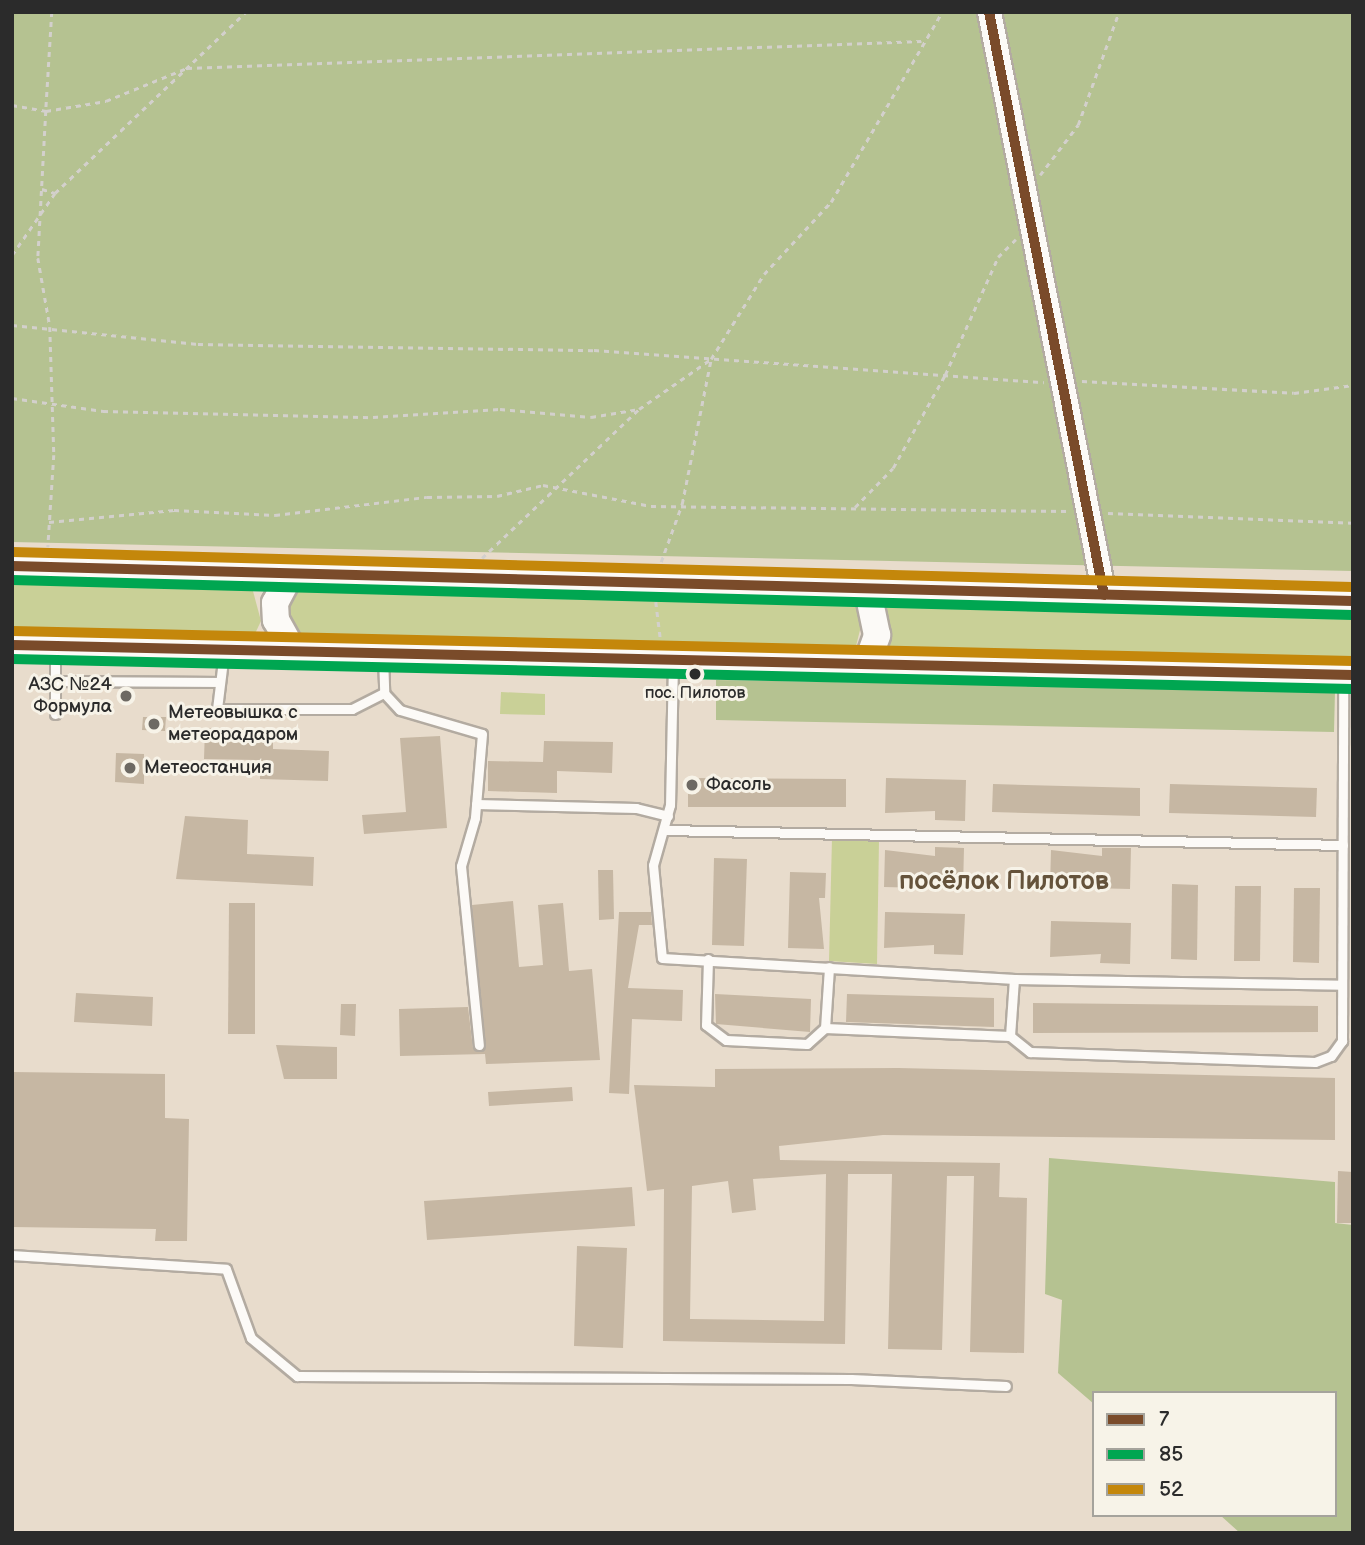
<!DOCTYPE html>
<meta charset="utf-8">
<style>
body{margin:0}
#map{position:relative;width:1365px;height:1545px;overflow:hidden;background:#e8dccc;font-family:"Balsamiq Sans",sans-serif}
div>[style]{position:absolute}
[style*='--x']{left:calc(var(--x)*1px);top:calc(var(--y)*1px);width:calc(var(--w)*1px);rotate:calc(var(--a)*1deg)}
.green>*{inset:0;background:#c9d097}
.forest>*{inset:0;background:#b5c291}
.building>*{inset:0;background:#c6b7a3}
.path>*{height:2.5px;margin-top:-1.25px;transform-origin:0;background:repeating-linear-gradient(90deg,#d3d0cc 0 5px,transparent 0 10px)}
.roads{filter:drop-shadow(2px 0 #b3aba1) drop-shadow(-2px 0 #b3aba1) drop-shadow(0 2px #b3aba1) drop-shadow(0 -2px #b3aba1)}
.lane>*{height:9px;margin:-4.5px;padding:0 4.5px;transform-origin:4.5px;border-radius:4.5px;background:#fcfaf7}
.secondary>*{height:23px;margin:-11.5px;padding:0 11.5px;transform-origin:11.5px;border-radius:11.5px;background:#fcfaf7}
.primary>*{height:26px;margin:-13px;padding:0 13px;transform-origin:13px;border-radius:13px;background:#fcfaf7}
.bus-1>*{height:10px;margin:-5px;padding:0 5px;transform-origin:5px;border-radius:5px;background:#7a4b2a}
.bus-2>*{height:10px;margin:-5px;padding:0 5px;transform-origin:5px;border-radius:5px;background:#00a651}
.bus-3>*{height:10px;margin:-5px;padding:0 5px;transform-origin:5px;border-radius:5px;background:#c4870b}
.dots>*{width:19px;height:19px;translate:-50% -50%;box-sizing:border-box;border:4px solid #f7f3e8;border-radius:50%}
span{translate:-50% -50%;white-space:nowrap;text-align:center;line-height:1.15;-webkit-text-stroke:6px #f7f3e8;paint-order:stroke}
.bus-label{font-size:17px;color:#2b2b2b}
.poi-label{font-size:19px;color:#2b2b2b}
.right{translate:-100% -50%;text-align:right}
.left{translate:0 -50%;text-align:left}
.district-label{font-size:26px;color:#65533b;font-weight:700}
.frame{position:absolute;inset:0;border:14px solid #2b2b2b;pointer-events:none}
.legend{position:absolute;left:1092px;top:1391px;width:245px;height:126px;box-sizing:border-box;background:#f7f3e8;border:2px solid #a5a39c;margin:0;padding:9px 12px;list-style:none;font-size:21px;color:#2b2b2b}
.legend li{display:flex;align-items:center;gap:14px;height:35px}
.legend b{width:35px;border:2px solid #a5a39c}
</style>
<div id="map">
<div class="green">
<i style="clip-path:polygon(12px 574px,250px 580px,261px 621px,250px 644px,12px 638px)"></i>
<i style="clip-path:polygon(294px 580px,855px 595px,861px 626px,853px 658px,298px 645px,283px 619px)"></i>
<i style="clip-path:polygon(882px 598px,1353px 613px,1353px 664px,882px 656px,890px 624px)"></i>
<i style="clip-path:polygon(501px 692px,545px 694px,545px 715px,500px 714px)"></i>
<i style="clip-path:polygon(832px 838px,879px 840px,877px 964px,829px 961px)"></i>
</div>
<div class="forest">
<i style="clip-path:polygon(12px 12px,1353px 12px,1353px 571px,12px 542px)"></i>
<i style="clip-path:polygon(716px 680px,1335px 691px,1334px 732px,716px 720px)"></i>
<i style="clip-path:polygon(1049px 1158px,1335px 1182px,1335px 1223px,1353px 1225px,1353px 1533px,1240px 1533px,1220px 1515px,1335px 1515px,1335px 1393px,1094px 1393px,1094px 1404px,1058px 1373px,1062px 1300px,1045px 1294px)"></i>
</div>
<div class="building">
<i style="clip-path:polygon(143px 717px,166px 717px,165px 731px,142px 730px)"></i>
<i style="clip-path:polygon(205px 728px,273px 730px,273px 749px,329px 751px,328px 781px,260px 779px,260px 760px,204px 759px)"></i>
<i style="clip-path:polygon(440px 736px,447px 828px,364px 834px,362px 815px,406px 812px,400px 738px)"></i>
<i style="clip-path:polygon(544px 741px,613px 742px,612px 773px,557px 771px,557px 793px,488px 791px,488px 761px,543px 762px)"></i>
<i style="clip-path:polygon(116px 753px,144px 754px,144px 784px,115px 782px)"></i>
<i style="clip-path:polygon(688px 778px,846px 779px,846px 807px,688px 807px)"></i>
<i style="clip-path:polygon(886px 778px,966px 780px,965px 821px,935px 820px,935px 811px,885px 813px)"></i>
<i style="clip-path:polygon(993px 784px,1140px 788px,1140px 816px,992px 812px)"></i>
<i style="clip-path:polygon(1170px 784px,1317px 788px,1316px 817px,1169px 813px)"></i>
<i style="clip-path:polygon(185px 816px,248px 820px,247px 854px,314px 857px,313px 886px,176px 879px)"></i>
<i style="clip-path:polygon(935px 847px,964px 848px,963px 889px,884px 887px,885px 850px,935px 856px)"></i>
<i style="clip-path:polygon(1102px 848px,1131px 848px,1130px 889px,1050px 887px,1051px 850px,1102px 856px)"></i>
<i style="clip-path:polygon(714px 858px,747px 859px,744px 946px,712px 945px)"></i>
<i style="clip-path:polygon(598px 870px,613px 870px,614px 919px,599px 920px)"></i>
<i style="clip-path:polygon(790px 872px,826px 873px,825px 898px,819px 898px,824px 949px,788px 948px)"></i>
<i style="clip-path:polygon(1172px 884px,1198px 885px,1197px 960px,1171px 959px)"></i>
<i style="clip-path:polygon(1235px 886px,1261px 886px,1260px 961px,1234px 961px)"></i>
<i style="clip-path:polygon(1294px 888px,1320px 888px,1319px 963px,1293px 962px)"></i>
<i style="clip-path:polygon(513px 901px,519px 967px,543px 965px,538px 905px,563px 903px,569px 971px,592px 969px,600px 1060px,486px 1064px,485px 1054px,400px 1056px,399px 1009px,468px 1007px,473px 1048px,485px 1048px,472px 905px)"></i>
<i style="clip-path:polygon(229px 903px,255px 903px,255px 1034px,228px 1034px)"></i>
<i style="clip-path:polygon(619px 912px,651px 912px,652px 925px,639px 925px,628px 988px,683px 990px,682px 1021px,632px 1019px,629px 1094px,609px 1093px)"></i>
<i style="clip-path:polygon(885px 912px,965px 914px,963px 955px,934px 954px,934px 945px,884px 948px)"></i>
<i style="clip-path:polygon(1051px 921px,1131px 923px,1130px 964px,1100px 963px,1101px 954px,1050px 957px)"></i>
<i style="clip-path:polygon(76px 993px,153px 997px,152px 1026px,74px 1022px)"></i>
<i style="clip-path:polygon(715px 994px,811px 999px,810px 1032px,716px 1024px)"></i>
<i style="clip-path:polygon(847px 994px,994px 998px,994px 1027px,846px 1022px)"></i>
<i style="clip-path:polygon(1033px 1003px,1318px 1006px,1318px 1032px,1033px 1033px)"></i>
<i style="clip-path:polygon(341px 1004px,356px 1004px,355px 1036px,340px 1035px)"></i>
<i style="clip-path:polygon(276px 1045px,337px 1047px,337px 1079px,284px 1079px)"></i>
<i style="clip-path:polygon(evenodd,898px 1068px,1335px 1078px,1335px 1140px,883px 1135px,779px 1146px,780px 1160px,1000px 1163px,999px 1197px,1027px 1198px,1024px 1353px,970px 1352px,974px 1176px,947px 1176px,942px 1350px,888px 1349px,892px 1174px,848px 1174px,845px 1344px,663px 1341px,664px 1189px,647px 1191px,634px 1085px,715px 1087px,715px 1069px,898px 1068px,826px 1174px,824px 1321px,690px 1319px,692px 1186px,728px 1181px,732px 1213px,756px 1210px,753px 1179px,826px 1174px)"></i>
<i style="clip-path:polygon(12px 1072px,165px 1074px,165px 1118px,189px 1119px,187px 1241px,155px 1241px,156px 1229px,12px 1227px)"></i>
<i style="clip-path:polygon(572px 1087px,573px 1101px,489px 1106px,488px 1092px)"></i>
<i style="clip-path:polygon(1338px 1171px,1353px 1172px,1353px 1223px,1337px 1223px)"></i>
<i style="clip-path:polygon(632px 1187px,635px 1226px,427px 1240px,424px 1201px)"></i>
<i style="clip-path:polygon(577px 1246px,627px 1248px,623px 1348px,574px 1346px)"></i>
</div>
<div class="path">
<i style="--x:52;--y:12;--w:99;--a:93.5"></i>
<i style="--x:46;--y:111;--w:61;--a:-9.5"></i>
<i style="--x:106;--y:101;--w:87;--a:-22.2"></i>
<i style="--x:187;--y:68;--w:735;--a:-2.1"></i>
<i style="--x:12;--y:105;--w:35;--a:10"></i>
<i style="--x:46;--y:111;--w:147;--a:93.1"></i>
<i style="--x:38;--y:258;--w:70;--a:80.1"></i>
<i style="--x:50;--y:327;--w:128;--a:88.2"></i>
<i style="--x:54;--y:455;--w:92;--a:93.7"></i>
<i style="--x:1040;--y:175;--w:63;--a:-52.8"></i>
<i style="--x:1078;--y:125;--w:120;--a:-70.1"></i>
<i style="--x:42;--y:189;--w:14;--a:17"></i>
<i style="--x:55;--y:193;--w:263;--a:-43.5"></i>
<i style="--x:12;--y:255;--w:75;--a:-55.3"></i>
<i style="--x:12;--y:325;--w:187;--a:5.8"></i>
<i style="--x:198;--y:344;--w:396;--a:0.9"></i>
<i style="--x:594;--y:350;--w:451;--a:4.1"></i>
<i style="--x:1082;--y:381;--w:212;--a:3.2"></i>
<i style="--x:1294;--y:393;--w:60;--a:-7.7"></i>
<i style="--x:12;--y:398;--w:92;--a:8.1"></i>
<i style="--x:103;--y:411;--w:270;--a:1.3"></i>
<i style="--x:373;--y:417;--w:127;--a:-3.6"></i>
<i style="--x:500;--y:409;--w:91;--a:5"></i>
<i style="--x:591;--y:417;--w:49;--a:-9.5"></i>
<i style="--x:855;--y:507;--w:54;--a:-45.7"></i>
<i style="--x:893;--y:468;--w:107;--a:-60.8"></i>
<i style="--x:945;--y:375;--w:129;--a:-65.8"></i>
<i style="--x:998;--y:257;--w:25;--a:-45"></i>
<i style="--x:1108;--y:513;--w:245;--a:2.3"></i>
<i style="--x:49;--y:522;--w:126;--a:-5.5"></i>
<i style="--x:174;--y:510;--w:101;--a:2.8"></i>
<i style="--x:275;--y:515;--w:153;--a:-6.8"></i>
<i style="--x:427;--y:497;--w:70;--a:-0.8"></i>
<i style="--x:497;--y:496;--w:47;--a:-13.4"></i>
<i style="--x:543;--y:485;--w:110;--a:11"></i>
<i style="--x:651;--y:506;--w:419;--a:0.7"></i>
<i style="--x:482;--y:558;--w:216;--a:-43.5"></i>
<i style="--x:639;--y:409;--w:88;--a:-34.8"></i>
<i style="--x:711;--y:359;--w:100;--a:-58.1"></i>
<i style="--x:764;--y:274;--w:98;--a:-47.1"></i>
<i style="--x:831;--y:202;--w:220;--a:-59.7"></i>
<i style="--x:661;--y:562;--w:62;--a:-70.1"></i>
<i style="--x:682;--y:504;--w:148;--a:-78.7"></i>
<i style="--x:656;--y:602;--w:39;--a:83"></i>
</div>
<div class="roads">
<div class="lane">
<i style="--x:55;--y:648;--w:66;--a:90"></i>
<i style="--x:224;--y:652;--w:57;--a:97"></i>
<i style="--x:217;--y:709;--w:135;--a:0"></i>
<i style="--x:352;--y:709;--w:36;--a:-27"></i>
<i style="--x:383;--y:656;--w:37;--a:88"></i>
<i style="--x:384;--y:693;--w:23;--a:47"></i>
<i style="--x:400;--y:710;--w:85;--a:16.3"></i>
<i style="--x:482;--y:734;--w:84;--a:94.8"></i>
<i style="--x:475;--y:818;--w:50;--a:106.3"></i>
<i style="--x:461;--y:866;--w:180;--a:84.3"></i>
<i style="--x:673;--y:663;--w:142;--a:91.2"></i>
<i style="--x:670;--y:805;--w:62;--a:105.8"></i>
<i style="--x:653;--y:865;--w:93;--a:84.5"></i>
<i style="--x:662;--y:958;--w:353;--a:3.4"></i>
<i style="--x:1014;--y:979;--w:328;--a:1"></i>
<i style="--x:55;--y:681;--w:164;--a:0.3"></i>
<i style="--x:476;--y:804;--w:160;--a:1.4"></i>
<i style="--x:636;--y:808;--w:33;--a:14"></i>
<i style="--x:666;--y:830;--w:677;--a:1.27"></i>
<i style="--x:708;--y:959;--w:66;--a:91.7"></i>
<i style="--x:706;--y:1025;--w:25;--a:37"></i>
<i style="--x:726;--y:1040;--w:81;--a:2.8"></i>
<i style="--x:807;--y:1044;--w:24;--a:-42"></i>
<i style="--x:825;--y:1028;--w:185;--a:2.5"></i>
<i style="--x:1010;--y:1036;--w:26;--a:39"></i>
<i style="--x:1030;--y:1052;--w:285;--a:2"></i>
<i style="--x:1315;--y:1062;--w:17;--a:-21"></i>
<i style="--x:1331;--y:1056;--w:19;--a:-54"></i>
<i style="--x:1342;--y:1041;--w:363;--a:-89.8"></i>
<i style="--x:825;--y:1028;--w:61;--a:-86.2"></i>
<i style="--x:1010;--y:1036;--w:57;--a:-86"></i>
<i style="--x:12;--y:1255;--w:214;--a:3.7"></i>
<i style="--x:226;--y:1269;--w:73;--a:70.1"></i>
<i style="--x:251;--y:1338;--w:60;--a:39.6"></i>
<i style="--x:297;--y:1376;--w:554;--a:0.31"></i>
<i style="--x:851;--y:1379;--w:155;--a:2.6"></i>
</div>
<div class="secondary">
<i style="--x:989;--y:12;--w:594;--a:78.84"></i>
</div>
<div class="primary">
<i style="--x:12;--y:566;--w:1341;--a:1.5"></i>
<i style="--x:291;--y:573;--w:34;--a:118"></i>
<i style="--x:275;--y:603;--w:17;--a:87"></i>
<i style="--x:276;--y:620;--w:37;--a:61"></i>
<i style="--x:12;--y:645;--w:1341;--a:1.28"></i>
<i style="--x:866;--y:666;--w:33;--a:-70"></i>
<i style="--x:877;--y:635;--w:49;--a:-101.8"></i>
</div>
</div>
<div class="bus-1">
<i style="--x:989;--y:12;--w:594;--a:78.84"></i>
<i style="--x:12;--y:566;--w:1341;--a:1.5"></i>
<i style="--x:12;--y:645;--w:1341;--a:1.28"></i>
</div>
<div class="bus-2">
<i style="--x:12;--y:580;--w:1341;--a:1.5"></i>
<i style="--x:12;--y:659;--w:1341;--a:1.28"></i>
</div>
<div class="bus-3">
<i style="--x:12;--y:552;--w:1341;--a:1.5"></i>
<i style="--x:12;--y:631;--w:1341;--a:1.28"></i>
</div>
<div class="dots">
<i style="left:695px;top:674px;background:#2b2b2b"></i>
<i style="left:126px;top:696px;background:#6d6963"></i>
<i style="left:154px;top:724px;background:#6d6963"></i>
<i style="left:130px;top:768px;background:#6d6963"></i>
<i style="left:692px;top:785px;background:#6d6963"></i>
</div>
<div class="bus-label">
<span style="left:695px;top:694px">пос. Пилотов</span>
</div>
<div class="poi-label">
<span class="right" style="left:112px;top:696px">АЗС №24<br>Формула</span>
<span class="left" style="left:168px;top:724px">Метеовышка с<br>метеорадаром</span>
<span class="left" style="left:144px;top:768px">Метеостанция</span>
<span class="left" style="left:706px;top:785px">Фасоль</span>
</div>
<div class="district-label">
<span style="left:1004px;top:882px">посёлок Пилотов</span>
</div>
<div class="frame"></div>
<ul class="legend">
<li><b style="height:9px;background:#7a4b2a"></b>7</li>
<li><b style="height:9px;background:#00a651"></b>85</li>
<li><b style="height:9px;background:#c4870b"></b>52</li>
</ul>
</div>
